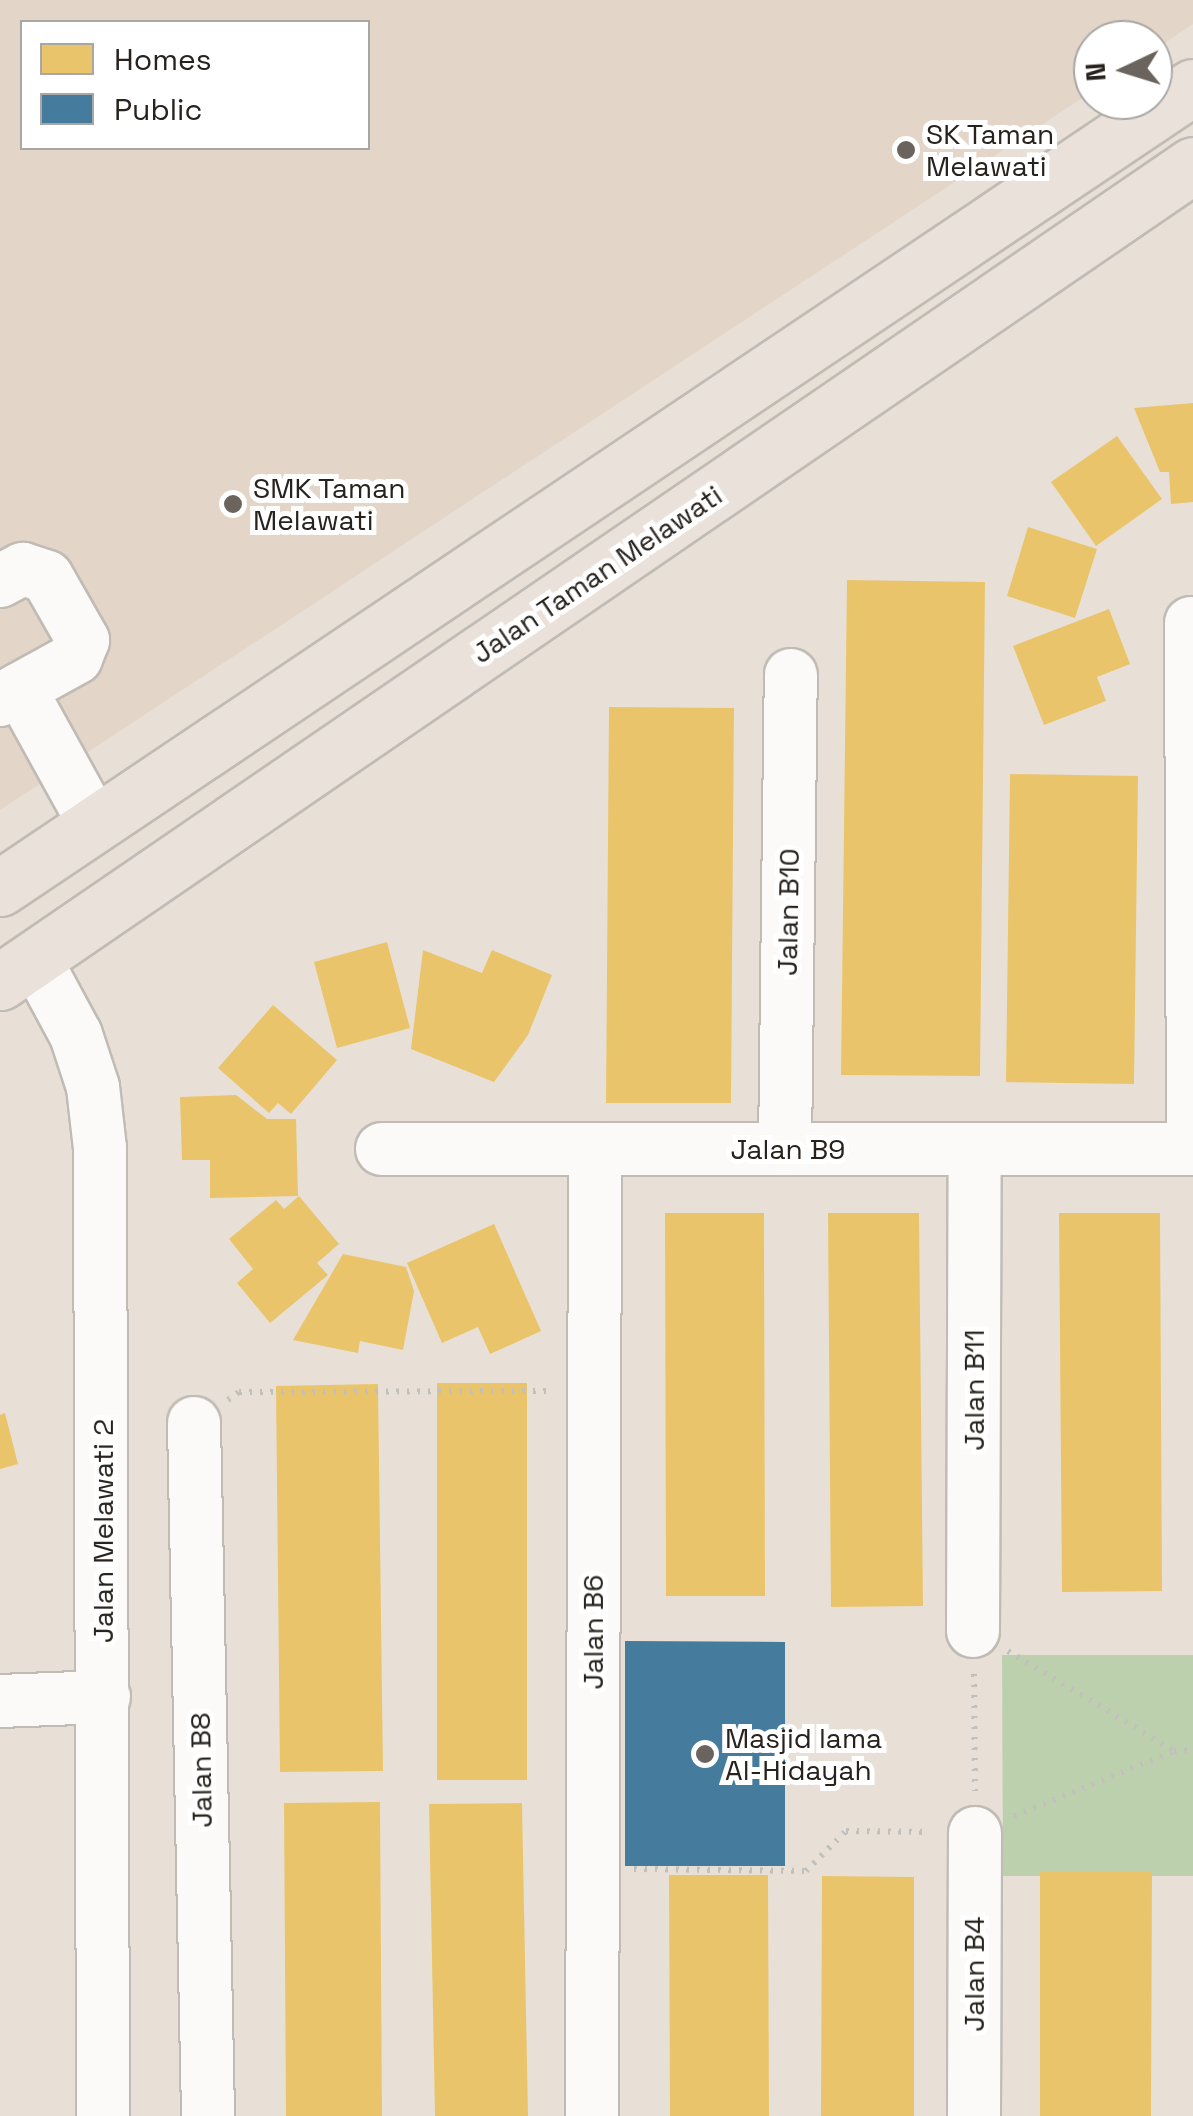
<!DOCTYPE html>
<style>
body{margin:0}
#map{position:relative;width:1193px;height:2116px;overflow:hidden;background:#e8e0d7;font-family:"Space Grotesk",sans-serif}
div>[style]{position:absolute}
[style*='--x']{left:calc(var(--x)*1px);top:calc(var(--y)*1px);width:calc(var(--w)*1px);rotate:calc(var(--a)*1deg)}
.built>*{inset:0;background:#e3d5c7}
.green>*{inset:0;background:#bdd0ae}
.homes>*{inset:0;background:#e9c46a}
.public>*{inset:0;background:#457b9d}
.path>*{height:6px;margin-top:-3px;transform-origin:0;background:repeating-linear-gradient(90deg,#c2c0bc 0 2.5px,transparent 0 10.5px)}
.roads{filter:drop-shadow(2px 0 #c0bbb4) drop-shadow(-2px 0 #c0bbb4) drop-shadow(0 2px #c0bbb4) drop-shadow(0 -2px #c0bbb4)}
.minor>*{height:52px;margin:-26px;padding:0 26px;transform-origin:26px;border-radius:26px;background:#fcfaf9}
.major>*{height:55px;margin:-27.5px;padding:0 27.5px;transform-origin:27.5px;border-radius:27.5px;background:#eae1da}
.dots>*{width:28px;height:28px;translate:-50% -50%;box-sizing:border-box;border:5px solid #fff;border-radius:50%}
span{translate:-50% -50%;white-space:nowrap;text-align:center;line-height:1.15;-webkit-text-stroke:10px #fff;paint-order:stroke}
.poi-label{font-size:28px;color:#27221d}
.left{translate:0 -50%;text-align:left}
.street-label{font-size:28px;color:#27221d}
.legend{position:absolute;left:20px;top:20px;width:350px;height:130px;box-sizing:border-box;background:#fff;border:2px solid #a9a7a5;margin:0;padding:12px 18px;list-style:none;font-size:30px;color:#27221d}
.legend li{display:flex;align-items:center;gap:20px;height:50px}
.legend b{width:50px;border:2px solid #a9a7a5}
.north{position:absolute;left:1073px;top:20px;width:100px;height:100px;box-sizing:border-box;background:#fff;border:2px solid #a9a7a5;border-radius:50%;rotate:266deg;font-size:28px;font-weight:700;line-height:40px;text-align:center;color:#27221d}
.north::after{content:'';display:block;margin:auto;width:35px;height:45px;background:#6b645e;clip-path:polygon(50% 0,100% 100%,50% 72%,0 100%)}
</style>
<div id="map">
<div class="built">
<i style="clip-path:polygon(evenodd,0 0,1193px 0,1193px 24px,1153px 51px,1153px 40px,1093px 40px,1093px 91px,0 810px,0 0,22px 22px,368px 22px,368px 148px,22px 148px,22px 22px)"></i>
</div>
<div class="green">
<i style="clip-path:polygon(1002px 1655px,1193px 1655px,1193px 1876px,1003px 1876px)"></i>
</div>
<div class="homes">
<i style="clip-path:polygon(1193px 403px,1193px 502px,1171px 504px,1169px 472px,1160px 472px,1134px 408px)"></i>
<i style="clip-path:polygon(1117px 436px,1162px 499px,1096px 546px,1051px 482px)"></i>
<i style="clip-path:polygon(1028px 527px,1097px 549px,1075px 618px,1007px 596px)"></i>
<i style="clip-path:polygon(847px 580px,985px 582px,980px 1076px,841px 1075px)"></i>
<i style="clip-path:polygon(1109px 609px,1130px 664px,1097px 677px,1106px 701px,1044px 725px,1013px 646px)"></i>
<i style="clip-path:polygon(609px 707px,734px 708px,731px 1103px,606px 1103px)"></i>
<i style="clip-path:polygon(1010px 774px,1138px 776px,1134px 1084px,1006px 1082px)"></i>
<i style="clip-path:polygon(387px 942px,410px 1028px,337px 1048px,314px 962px)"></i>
<i style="clip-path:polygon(423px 950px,482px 973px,492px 950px,552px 975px,528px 1035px,494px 1082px,411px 1049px)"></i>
<i style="clip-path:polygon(273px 1005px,337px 1060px,291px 1114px,278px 1103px,269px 1113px,218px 1068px)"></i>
<i style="clip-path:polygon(236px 1095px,267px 1119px,296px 1119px,298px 1196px,210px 1198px,210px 1160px,182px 1160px,180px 1097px)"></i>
<i style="clip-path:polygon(299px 1196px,339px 1244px,317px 1263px,328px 1275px,270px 1323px,237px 1283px,253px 1269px,229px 1239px,276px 1200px,284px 1209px)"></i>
<i style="clip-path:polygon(665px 1213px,764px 1213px,765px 1596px,666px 1596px)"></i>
<i style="clip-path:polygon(828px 1213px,919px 1213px,923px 1606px,831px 1607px)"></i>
<i style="clip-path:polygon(1059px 1213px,1160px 1213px,1162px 1591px,1062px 1592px)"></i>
<i style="clip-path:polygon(494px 1224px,541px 1331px,490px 1354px,478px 1327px,442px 1343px,407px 1263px)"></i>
<i style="clip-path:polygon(343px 1254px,406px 1267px,414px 1291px,403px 1350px,360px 1341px,358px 1353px,293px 1340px)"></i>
<i style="clip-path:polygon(437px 1383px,527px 1383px,527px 1780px,437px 1780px)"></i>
<i style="clip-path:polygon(378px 1384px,383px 1771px,280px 1772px,276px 1386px)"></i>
<i style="clip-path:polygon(5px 1413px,18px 1464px,0 1469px,0 1415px)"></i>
<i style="clip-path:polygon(380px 1802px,382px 2116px,286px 2116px,284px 1803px)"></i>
<i style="clip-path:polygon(522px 1803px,528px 2116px,435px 2116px,429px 1804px)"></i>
<i style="clip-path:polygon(1040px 1871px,1152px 1872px,1151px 2116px,1040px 2116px)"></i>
<i style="clip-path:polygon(669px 1875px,768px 1875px,769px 2116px,670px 2116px)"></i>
<i style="clip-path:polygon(822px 1876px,914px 1877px,914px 2116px,821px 2116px)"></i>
</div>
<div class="public">
<i style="clip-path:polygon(625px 1641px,785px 1642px,785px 1866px,625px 1866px)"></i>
</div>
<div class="path">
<i style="--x:228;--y:1400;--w:14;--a:-36"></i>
<i style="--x:239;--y:1392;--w:314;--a:-0.2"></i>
<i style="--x:1008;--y:1651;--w:192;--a:31"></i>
<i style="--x:974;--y:1674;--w:117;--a:89.5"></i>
<i style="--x:1014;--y:1816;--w:173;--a:-22.1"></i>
<i style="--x:1174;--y:1751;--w:19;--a:-3"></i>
<i style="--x:634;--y:1869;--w:172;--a:0.7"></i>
<i style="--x:806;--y:1871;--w:57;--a:-45"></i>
<i style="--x:846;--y:1831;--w:84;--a:0.7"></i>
</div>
<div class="roads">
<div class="minor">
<i style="--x:0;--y:581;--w:26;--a:-28"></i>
<i style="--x:23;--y:569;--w:25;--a:18"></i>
<i style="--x:47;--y:577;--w:73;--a:60.3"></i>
<i style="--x:83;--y:640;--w:19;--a:111"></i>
<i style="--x:76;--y:658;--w:87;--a:151.1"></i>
<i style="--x:1191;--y:623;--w:526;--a:89.78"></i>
<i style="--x:20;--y:689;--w:153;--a:61.1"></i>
<i style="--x:35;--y:959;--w:86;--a:61.7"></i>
<i style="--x:76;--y:1035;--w:55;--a:71.9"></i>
<i style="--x:93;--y:1087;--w:61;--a:83.5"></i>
<i style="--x:100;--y:1148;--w:968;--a:89.82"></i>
<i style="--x:382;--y:1149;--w:811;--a:0"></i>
<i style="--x:785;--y:1149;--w:474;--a:-89.3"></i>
<i style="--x:194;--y:1423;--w:693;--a:88.84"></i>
<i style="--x:973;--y:1631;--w:482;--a:-89.8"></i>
<i style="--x:0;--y:1701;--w:104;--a:-2.2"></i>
<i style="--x:592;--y:2116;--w:967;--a:-89.82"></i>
<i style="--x:974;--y:2116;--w:283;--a:-89.8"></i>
</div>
<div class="major">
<i style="--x:0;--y:888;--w:1437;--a:-33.88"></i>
<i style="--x:0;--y:982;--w:1446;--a:-34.4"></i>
</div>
</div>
<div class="dots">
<i style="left:906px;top:150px;background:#6b645e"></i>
<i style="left:233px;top:504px;background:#6b645e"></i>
<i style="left:705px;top:1754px;background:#6b645e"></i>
</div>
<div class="poi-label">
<span class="left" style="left:926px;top:150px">SK Taman<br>Melawati</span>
<span class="left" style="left:253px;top:504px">SMK Taman<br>Melawati</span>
<span class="left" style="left:725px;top:1754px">Masjid lama<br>Al-Hidayah</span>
</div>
<div class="street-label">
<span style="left:597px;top:574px;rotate:-34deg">Jalan Taman Melawati</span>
<span style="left:788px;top:912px;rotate:-89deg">Jalan B10</span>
<span style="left:788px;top:1149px">Jalan B9</span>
<span style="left:974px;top:1390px;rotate:-90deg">Jalan B11</span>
<span style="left:103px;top:1531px;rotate:-90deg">Jalan Melawati 2</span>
<span style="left:593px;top:1632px;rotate:-90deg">Jalan B6</span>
<span style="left:201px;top:1770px;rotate:-91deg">Jalan B8</span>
<span style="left:974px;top:1974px;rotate:-90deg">Jalan B4</span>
</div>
<ul class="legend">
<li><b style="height:28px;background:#e9c46a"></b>Homes</li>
<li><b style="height:28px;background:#457b9d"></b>Public</li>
</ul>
<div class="north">N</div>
</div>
